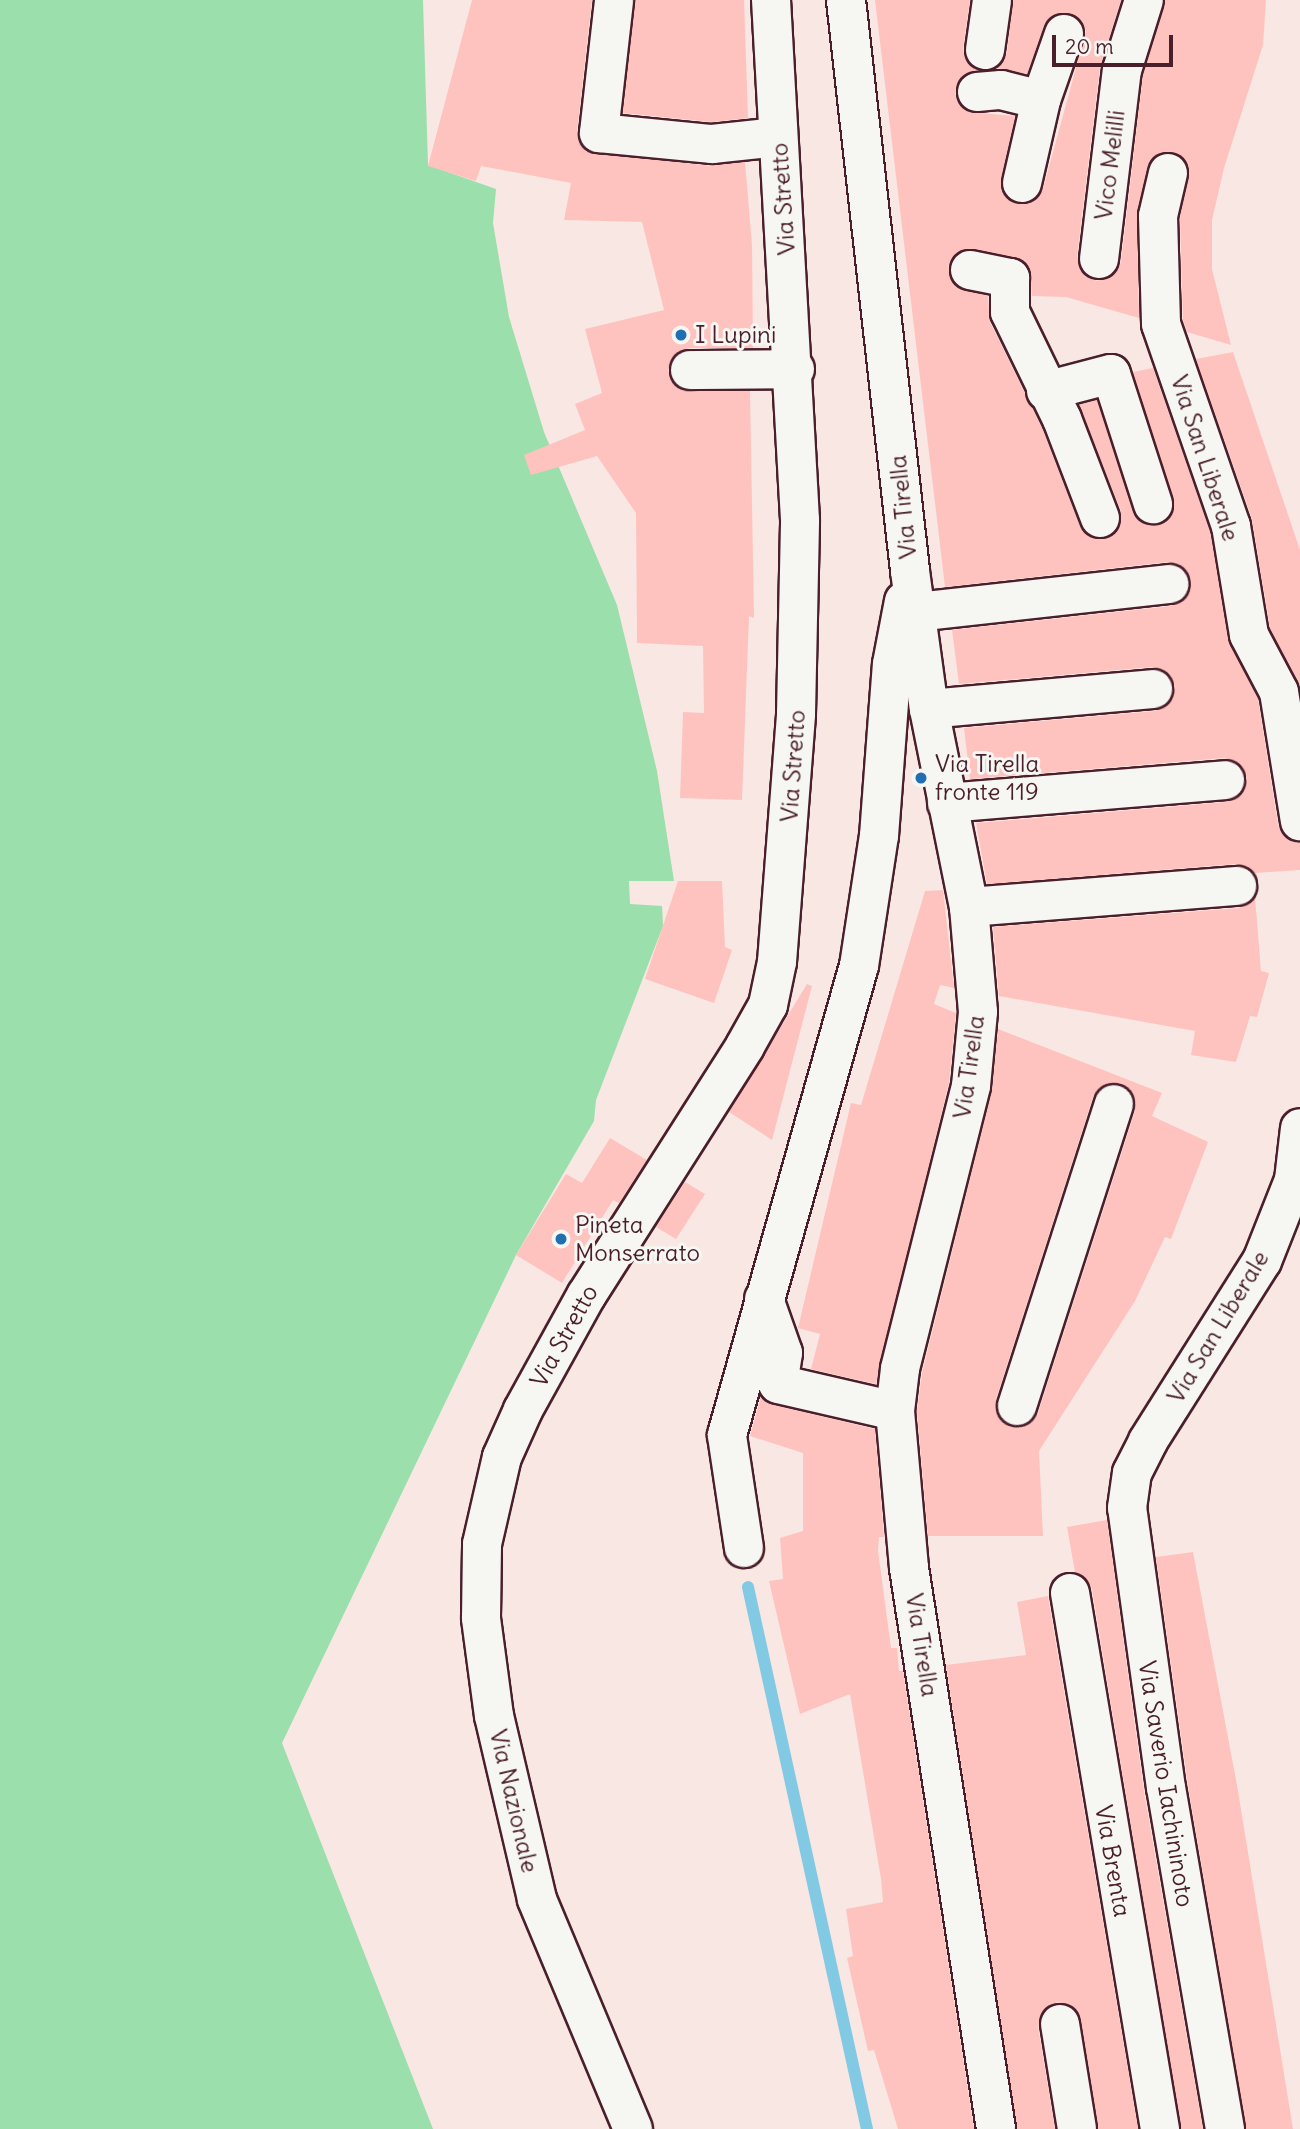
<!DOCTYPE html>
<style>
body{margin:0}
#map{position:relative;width:1300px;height:2129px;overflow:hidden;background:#f9e7e3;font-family:Delius,sans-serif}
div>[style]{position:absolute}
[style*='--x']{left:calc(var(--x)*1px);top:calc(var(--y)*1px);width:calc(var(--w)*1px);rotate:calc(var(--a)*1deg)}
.green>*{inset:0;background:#9adfac}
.stream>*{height:12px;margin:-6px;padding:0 6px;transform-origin:6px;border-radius:6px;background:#82cae3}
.building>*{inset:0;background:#ffc3bf}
.roads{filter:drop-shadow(2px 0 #4a1f2b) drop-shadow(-2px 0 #4a1f2b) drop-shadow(0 2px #4a1f2b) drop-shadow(0 -2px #4a1f2b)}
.minor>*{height:38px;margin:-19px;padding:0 19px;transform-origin:19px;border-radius:19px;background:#f6f6f2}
.dots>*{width:19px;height:19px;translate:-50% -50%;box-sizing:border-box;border:4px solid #f6f6f2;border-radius:50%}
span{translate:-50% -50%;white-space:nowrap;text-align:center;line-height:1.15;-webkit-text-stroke:6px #f6f6f2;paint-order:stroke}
.street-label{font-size:24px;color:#4a1f2b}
.poi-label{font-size:24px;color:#4a1f2b}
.left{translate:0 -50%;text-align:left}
.scale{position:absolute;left:1052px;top:35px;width:121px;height:32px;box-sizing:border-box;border:4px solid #4a1f2b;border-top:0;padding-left:9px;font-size:21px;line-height:24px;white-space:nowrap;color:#4a1f2b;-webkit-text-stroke:5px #f6f6f2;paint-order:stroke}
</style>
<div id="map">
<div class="green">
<i style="clip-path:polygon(0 0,423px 0,428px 165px,496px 189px,493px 223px,509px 317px,544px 432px,617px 605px,657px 771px,674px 881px,629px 881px,630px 904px,662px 906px,663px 926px,596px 1100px,594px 1121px,516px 1255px,282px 1743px,433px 2129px,0 2129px)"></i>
</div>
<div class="stream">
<i style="--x:748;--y:1587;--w:555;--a:77.62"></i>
</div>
<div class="building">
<i style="clip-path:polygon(472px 0,592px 0,577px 131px,587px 151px,710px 166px,745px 162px,752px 245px,753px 348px,689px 348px,678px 352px,668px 370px,680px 389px,750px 391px,754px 618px,749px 616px,742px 800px,680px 798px,683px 712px,704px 713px,703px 646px,637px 643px,636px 513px,597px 456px,531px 475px,524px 455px,585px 430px,575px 404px,602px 393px,585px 329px,664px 310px,642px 222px,564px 220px,571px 183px,481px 166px,476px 181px,428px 166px)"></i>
<i style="clip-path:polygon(635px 0,744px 0,748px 118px,712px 122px,623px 113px)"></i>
<i style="clip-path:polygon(875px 0,970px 0,963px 48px,965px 59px,978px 70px,964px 74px,955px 94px,968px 112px,1015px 116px,1001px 179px,1007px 199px,1018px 204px,1029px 204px,1043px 189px,1086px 31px,1080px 19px,1059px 13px,1044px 26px,1027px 74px,996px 68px,1007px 53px,1013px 0,1121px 0,1100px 67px,1077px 256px,1085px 276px,1097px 281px,1116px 273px,1121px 262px,1143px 75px,1165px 0,1266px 0,1263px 45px,1224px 168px,1212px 220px,1212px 269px,1231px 345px,1187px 332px,1183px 320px,1180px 218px,1189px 167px,1174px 152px,1152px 159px,1137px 211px,1139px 318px,1066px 297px,1032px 296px,1030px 269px,1014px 257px,964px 249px,948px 266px,956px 287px,988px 296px,990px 322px,1042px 428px,1080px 526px,1096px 539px,1116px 532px,1121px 511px,1079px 405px,1097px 400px,1138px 520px,1159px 525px,1174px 509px,1133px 372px,1153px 368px,1210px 531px,1228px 639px,1258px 699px,1278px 825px,1284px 835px,1300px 842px,1300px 870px,1255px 873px,1235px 864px,987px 884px,976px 823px,1227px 802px,1244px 790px,1247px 778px,1235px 761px,1223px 758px,970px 779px,964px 728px,1155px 711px,1172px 699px,1175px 686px,1163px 670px,1151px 667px,959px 684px,952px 630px,1171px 606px,1189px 593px,1191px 581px,1178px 564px,1167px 562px,945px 587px)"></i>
<i style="clip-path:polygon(1233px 352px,1300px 550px,1300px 687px,1270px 628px,1252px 519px,1196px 359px)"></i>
<i style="clip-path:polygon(678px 881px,722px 881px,725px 947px,732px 950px,714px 1003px,645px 979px)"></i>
<i style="clip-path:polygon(943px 890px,954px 988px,940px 985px,934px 1004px,956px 1013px,949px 1082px,876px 1384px,811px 1369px,820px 1334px,798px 1328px,851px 1103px,861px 1105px,925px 891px)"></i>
<i style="clip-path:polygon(1255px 897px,1261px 971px,1269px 973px,1257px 1017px,1250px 1016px,1236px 1062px,1191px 1055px,1195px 1031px,999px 996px,993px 927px,1239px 908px)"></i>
<i style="clip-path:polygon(807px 984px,812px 986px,772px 1140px,729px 1112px)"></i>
<i style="clip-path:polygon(evenodd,998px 1029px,1162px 1093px,1152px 1116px,1208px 1142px,1171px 1239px,1165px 1237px,1135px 1301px,1039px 1451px,1043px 1536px,928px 1536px,917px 1411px,922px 1373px,992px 1091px,998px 1029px,1109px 1083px,1130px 1089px,1135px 1111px,1038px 1413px,1031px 1423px,1011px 1427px,1000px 1420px,996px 1399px,1093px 1097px,1109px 1083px)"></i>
<i style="clip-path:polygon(610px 1138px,647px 1160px,619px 1203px,613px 1200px,562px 1283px,516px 1255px,566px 1174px,582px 1183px)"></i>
<i style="clip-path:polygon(685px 1182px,705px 1194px,676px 1239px,656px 1227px)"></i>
<i style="clip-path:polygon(761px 1396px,773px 1405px,875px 1429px,884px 1537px,879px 1537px,878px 1551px,891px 1648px,897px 1648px,899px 1671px,903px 1671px,974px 2129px,898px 2129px,874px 2050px,868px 2051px,847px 1958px,853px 1956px,846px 1909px,883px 1902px,881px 1879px,850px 1694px,800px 1714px,769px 1581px,783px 1579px,780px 1538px,803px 1531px,803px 1453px,750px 1436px)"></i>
<i style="clip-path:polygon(1107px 1520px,1144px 1792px,1203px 2129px,1181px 2129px,1092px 1589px,1086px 1579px,1075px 1572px,1067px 1527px)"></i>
<i style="clip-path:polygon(1193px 1552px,1237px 1785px,1293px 2129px,1246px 2129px,1188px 1785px,1156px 1557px)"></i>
<i style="clip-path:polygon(1048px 1596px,1048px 1597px,1138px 2129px,1098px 2129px,1081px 2020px,1076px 2010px,1057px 2002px,1046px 2008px,1038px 2027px,1055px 2129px,1017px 2129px,946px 1665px,1026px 1655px,1017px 1602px)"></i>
</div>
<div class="roads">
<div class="minor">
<i style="--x:846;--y:0;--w:575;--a:83.6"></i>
<i style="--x:910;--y:571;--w:139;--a:82.2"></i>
<i style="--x:929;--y:709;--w:202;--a:78.6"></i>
<i style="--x:969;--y:907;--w:105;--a:85.1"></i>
<i style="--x:978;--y:1012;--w:74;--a:95.4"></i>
<i style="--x:971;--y:1086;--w:292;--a:104.1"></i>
<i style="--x:900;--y:1369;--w:42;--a:96.8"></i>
<i style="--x:895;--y:1411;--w:158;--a:84.9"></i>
<i style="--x:909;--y:1568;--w:568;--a:81.18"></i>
<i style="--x:614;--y:1;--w:133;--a:96.5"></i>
<i style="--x:599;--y:133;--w:114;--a:5.6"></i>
<i style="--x:712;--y:144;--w:66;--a:-6.1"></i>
<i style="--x:985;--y:50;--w:50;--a:-82"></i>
<i style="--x:977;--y:92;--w:24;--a:-5"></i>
<i style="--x:1001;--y:90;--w:41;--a:14"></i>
<i style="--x:1168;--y:173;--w:44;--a:103.1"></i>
<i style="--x:1158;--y:216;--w:108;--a:88.4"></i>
<i style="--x:1161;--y:324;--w:214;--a:70.9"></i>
<i style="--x:1231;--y:526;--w:110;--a:80.6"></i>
<i style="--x:1249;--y:635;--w:64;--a:62.2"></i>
<i style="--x:1279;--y:692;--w:131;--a:80.8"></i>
<i style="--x:1022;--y:183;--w:85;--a:-77.1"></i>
<i style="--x:1041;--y:100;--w:70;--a:-70.8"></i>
<i style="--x:1099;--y:259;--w:190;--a:-83.1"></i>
<i style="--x:1122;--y:70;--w:73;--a:-72.6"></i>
<i style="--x:970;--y:270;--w:41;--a:11.3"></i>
<i style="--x:1010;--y:278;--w:34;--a:90"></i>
<i style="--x:1010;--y:312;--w:119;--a:64.1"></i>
<i style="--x:1062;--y:419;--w:106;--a:69"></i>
<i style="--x:690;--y:370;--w:105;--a:-0.5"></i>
<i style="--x:1046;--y:391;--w:67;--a:-14.7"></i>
<i style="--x:1111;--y:374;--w:137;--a:72.1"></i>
<i style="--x:916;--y:612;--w:255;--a:-6.3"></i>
<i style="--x:929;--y:709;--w:225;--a:-5.1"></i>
<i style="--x:947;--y:803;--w:279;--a:-4.7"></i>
<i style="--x:969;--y:907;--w:269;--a:-4.5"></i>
<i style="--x:764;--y:1299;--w:57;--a:70.6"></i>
<i style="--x:783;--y:1353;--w:31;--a:99"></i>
<i style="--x:778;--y:1384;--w:120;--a:13"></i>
<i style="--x:1017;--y:1406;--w:317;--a:-72.2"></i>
<i style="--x:744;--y:1548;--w:114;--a:-98.6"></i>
<i style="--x:727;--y:1435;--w:487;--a:-74.3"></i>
<i style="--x:859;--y:966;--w:132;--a:-81.3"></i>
<i style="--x:879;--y:836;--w:172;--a:-85.7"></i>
<i style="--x:892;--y:664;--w:64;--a:-79.2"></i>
<i style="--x:1070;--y:1593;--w:544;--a:80.47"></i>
<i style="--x:1060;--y:2024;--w:106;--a:80.8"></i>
<i style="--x:633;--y:2129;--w:249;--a:-112.7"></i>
<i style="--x:537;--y:1899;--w:188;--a:-103.2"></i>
<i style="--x:494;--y:1716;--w:99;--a:-97.6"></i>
<i style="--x:481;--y:1618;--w:74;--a:-89.2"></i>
<i style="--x:482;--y:1544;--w:89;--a:-77.1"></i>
<i style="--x:502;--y:1457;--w:51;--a:-65.9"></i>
<i style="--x:523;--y:1410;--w:130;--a:-61.1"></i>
<i style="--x:586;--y:1296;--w:296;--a:-57.5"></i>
<i style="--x:745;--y:1046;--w:47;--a:-60.7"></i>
<i style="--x:768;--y:1005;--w:44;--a:-78.2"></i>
<i style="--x:777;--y:962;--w:249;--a:-85.6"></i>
<i style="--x:796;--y:714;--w:194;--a:-88.8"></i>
<i style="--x:800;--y:520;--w:521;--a:-93.19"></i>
<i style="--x:1225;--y:2129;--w:346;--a:-99.8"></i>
<i style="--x:1166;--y:1788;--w:283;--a:-97.9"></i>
<i style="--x:1127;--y:1508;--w:35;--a:-82"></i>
<i style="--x:1132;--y:1473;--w:36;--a:-63"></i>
<i style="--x:1148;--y:1441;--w:213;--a:-57.7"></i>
<i style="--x:1262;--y:1261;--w:87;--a:-68.4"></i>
<i style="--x:1294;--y:1180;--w:52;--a:-83.4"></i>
</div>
</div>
<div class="dots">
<i style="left:681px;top:335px;background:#1f6fb2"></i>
<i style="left:921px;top:778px;background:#1f6fb2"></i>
<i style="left:561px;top:1239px;background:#1f6fb2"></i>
</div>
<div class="street-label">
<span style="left:1110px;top:165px;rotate:-83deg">Vico Melilli</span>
<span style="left:783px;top:199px;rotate:-94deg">Via Stretto</span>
<span style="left:1205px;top:458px;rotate:72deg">Via San Liberale</span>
<span style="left:903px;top:507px;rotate:-96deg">Via Tirella</span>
<span style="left:793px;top:766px;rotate:-86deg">Via Stretto</span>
<span style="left:969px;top:1067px;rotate:-82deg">Via Tirella</span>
<span style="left:1218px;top:1327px;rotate:-59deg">Via San Liberale</span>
<span style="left:564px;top:1336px;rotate:-61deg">Via Stretto</span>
<span style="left:922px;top:1645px;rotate:81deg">Via Tirella</span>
<span style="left:1166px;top:1784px;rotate:81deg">Via Saverio Iachininoto</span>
<span style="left:514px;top:1801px;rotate:77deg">Via Nazionale</span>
<span style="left:1113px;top:1861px;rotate:80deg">Via Brenta</span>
</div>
<div class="poi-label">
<span class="left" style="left:695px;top:335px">I Lupini</span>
<span class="left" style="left:935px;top:778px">Via Tirella<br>fronte 119</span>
<span class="left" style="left:575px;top:1239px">Pineta<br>Monserrato</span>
</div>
<div class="scale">20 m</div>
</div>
